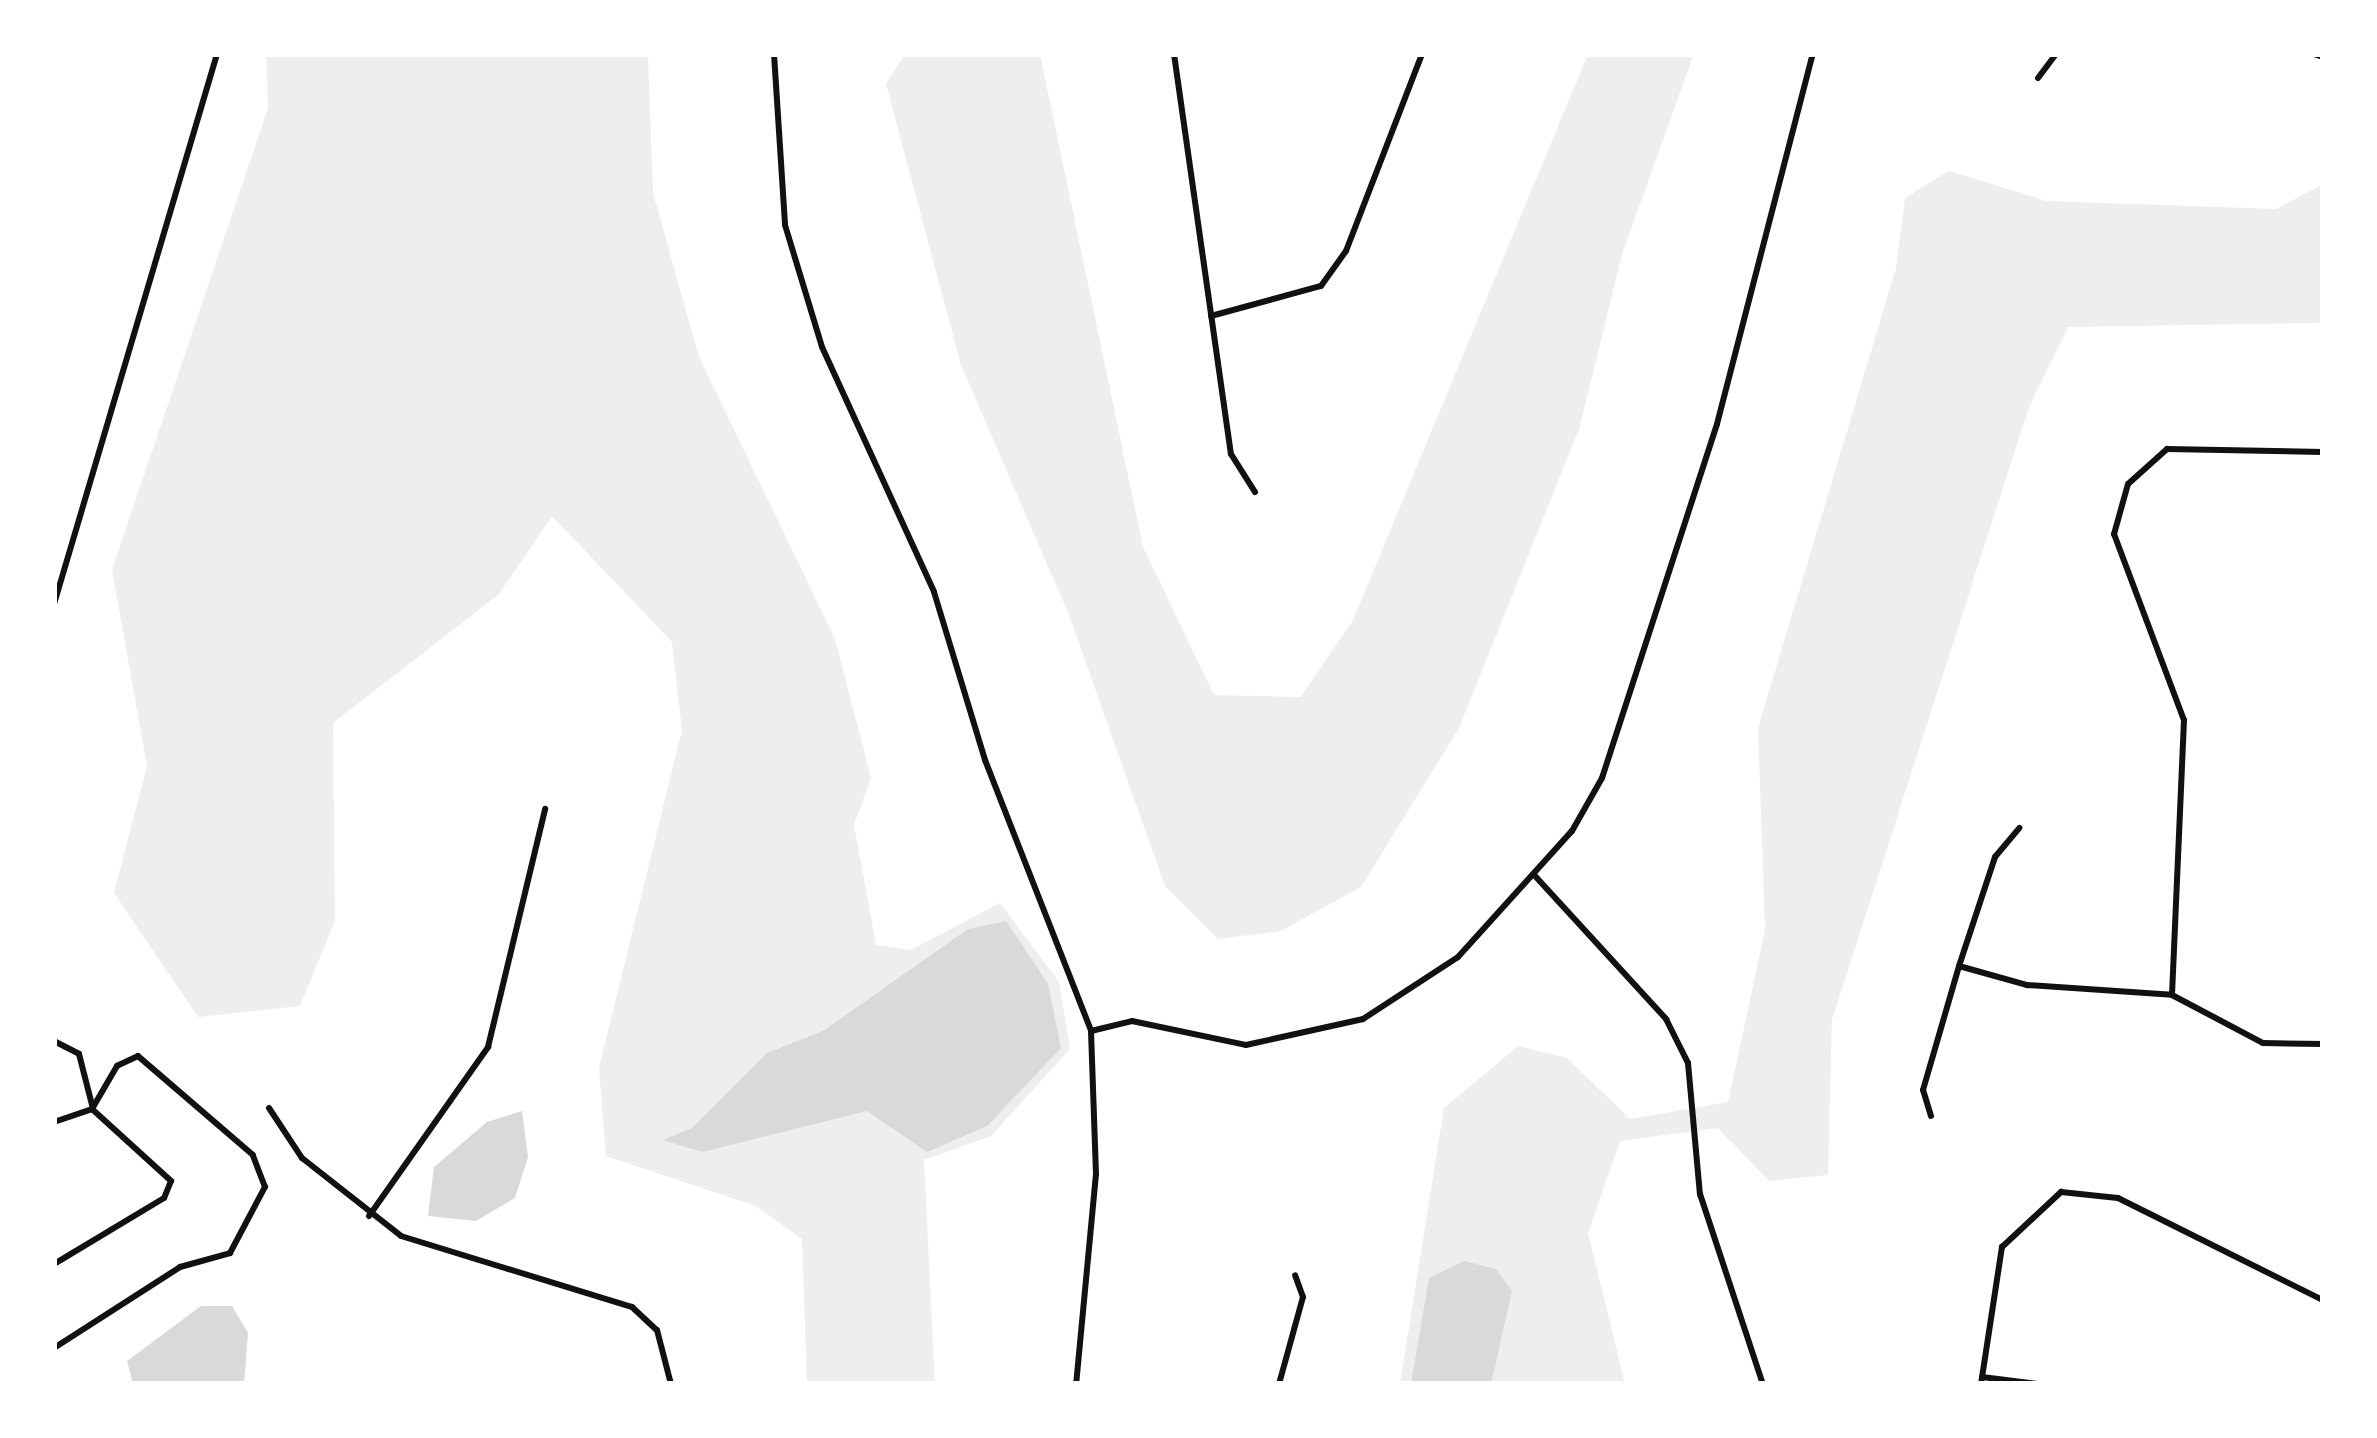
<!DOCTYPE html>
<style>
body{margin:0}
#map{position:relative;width:2377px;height:1438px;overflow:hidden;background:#fff;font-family:Mulish,sans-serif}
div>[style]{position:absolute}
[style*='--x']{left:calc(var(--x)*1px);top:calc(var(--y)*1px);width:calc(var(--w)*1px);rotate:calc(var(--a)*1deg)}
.green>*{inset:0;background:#eee}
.water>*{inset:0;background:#d9d9d9}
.minor>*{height:6px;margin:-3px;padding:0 3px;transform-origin:3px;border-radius:3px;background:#111}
span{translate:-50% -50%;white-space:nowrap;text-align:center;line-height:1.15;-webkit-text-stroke:10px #fff;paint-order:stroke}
.frame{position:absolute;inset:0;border:57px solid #fff;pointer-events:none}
</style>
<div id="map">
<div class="green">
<i style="clip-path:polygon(266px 54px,648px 54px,653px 193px,699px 357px,835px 639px,871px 778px,854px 825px,876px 945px,911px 950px,1000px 903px,1059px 982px,1070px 1049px,991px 1136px,924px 1160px,935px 1384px,807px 1384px,802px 1239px,756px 1206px,606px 1156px,599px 1068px,682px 730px,672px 642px,552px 516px,499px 594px,333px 723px,335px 921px,300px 1006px,198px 1017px,114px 893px,147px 766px,112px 570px,268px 108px)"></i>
<i style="clip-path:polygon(905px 54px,1040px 54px,1143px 547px,1214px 695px,1301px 697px,1353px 620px,1588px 54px,1694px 54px,1623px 251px,1579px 429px,1459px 728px,1361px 887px,1281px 931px,1218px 939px,1165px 886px,1069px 615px,961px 365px,886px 84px)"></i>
<i style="clip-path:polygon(1949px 171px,2047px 201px,2276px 209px,2323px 184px,2323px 323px,2068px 327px,2029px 407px,1832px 1020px,1828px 1175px,1769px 1181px,1718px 1128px,1620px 1141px,1588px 1233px,1625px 1384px,1400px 1384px,1444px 1108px,1518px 1046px,1567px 1058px,1630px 1119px,1728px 1102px,1765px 930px,1758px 728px,1896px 268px,1905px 198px)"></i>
</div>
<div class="water">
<i style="clip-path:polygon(1006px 921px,1048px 984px,1061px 1048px,987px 1126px,927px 1152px,867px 1111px,702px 1152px,663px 1140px,692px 1128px,767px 1053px,823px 1031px,968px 929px)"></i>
<i style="clip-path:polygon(522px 1111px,528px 1157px,515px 1198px,476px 1221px,428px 1216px,434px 1167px,487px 1122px)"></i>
<i style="clip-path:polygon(1464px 1261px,1496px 1269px,1512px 1291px,1491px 1384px,1411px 1384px,1429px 1278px)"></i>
<i style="clip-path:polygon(201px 1306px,232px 1306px,248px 1333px,244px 1384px,133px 1384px,127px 1361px)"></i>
</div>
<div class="minor">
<i style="--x:774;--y:54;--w:171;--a:86.3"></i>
<i style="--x:785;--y:225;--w:127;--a:73.1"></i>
<i style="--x:822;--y:347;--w:269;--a:65.4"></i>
<i style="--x:934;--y:592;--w:176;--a:73.1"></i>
<i style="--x:985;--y:760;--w:291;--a:68.6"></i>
<i style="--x:1091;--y:1031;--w:143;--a:88"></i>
<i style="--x:1096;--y:1174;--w:211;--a:95.4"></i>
<i style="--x:1174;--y:54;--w:404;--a:81.9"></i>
<i style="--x:1231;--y:454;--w:45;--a:57.7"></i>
<i style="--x:2314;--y:54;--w:9;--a:18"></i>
<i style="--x:2038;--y:78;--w:30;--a:-53"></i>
<i style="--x:1211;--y:316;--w:114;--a:-15.3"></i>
<i style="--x:1321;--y:286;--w:43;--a:-54.5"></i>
<i style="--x:1346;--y:251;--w:211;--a:-68.9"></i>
<i style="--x:2323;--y:452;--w:156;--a:-178.9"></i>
<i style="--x:2167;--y:449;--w:52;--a:138.1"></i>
<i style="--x:2128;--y:484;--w:52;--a:105.6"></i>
<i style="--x:2114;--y:534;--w:199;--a:69.4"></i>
<i style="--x:2184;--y:720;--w:275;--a:92.5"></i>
<i style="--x:2172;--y:995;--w:103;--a:27.8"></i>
<i style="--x:2263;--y:1043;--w:60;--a:1"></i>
<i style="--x:54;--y:604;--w:574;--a:-73.49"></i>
<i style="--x:1536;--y:877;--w:193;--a:47.5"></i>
<i style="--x:1666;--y:1019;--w:49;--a:63.4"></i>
<i style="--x:1688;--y:1063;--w:132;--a:84.8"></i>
<i style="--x:1700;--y:1194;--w:200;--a:71.7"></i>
<i style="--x:1959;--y:966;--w:71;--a:15.6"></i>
<i style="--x:2027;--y:985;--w:145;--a:3.9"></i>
<i style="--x:1091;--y:1031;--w:42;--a:-13.7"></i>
<i style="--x:1132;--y:1021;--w:116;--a:11.9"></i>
<i style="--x:1246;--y:1045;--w:120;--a:-12.5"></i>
<i style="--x:1363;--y:1019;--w:113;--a:-33.1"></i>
<i style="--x:1458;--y:957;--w:170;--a:-47.9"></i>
<i style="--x:1572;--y:831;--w:61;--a:-60.5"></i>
<i style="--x:1602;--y:778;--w:372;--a:-72"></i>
<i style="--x:1717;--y:424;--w:382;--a:-75.5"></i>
<i style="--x:54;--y:1041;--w:28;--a:27"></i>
<i style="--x:79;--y:1054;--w:53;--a:75.7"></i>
<i style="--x:269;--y:1108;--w:60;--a:56.6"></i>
<i style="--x:302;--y:1158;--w:126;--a:38.2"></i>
<i style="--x:401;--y:1236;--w:242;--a:17.1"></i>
<i style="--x:632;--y:1307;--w:34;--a:43"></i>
<i style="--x:657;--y:1330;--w:56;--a:75.5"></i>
<i style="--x:1931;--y:1116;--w:27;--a:-107"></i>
<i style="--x:1923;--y:1090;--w:129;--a:-73.8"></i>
<i style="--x:1959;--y:966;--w:115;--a:-71.7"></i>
<i style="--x:1995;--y:857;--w:38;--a:-50"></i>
<i style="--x:54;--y:1122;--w:40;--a:-18.9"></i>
<i style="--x:92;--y:1109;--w:107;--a:42.3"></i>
<i style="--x:171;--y:1181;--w:18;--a:112"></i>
<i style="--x:164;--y:1198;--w:128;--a:149"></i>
<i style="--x:369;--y:1216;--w:207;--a:-54.8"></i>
<i style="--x:488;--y:1047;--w:245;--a:-76.5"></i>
<i style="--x:54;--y:1348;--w:150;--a:-32.7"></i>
<i style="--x:180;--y:1267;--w:52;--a:-15.6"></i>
<i style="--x:230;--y:1253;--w:75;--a:-62.1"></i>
<i style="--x:265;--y:1187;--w:34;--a:-111"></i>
<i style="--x:253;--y:1155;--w:152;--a:-139.3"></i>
<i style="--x:138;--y:1056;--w:23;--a:155"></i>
<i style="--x:117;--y:1066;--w:50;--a:120.2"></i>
<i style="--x:1982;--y:1377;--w:56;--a:7.1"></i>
<i style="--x:1279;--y:1384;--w:90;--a:-74.6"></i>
<i style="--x:1303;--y:1297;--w:23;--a:-110"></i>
<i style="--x:1981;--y:1384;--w:139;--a:-81.3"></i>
<i style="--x:2002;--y:1247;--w:81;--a:-43"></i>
<i style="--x:2061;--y:1192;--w:57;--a:6"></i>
<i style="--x:2118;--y:1198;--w:229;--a:26.5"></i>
</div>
<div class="frame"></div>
</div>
